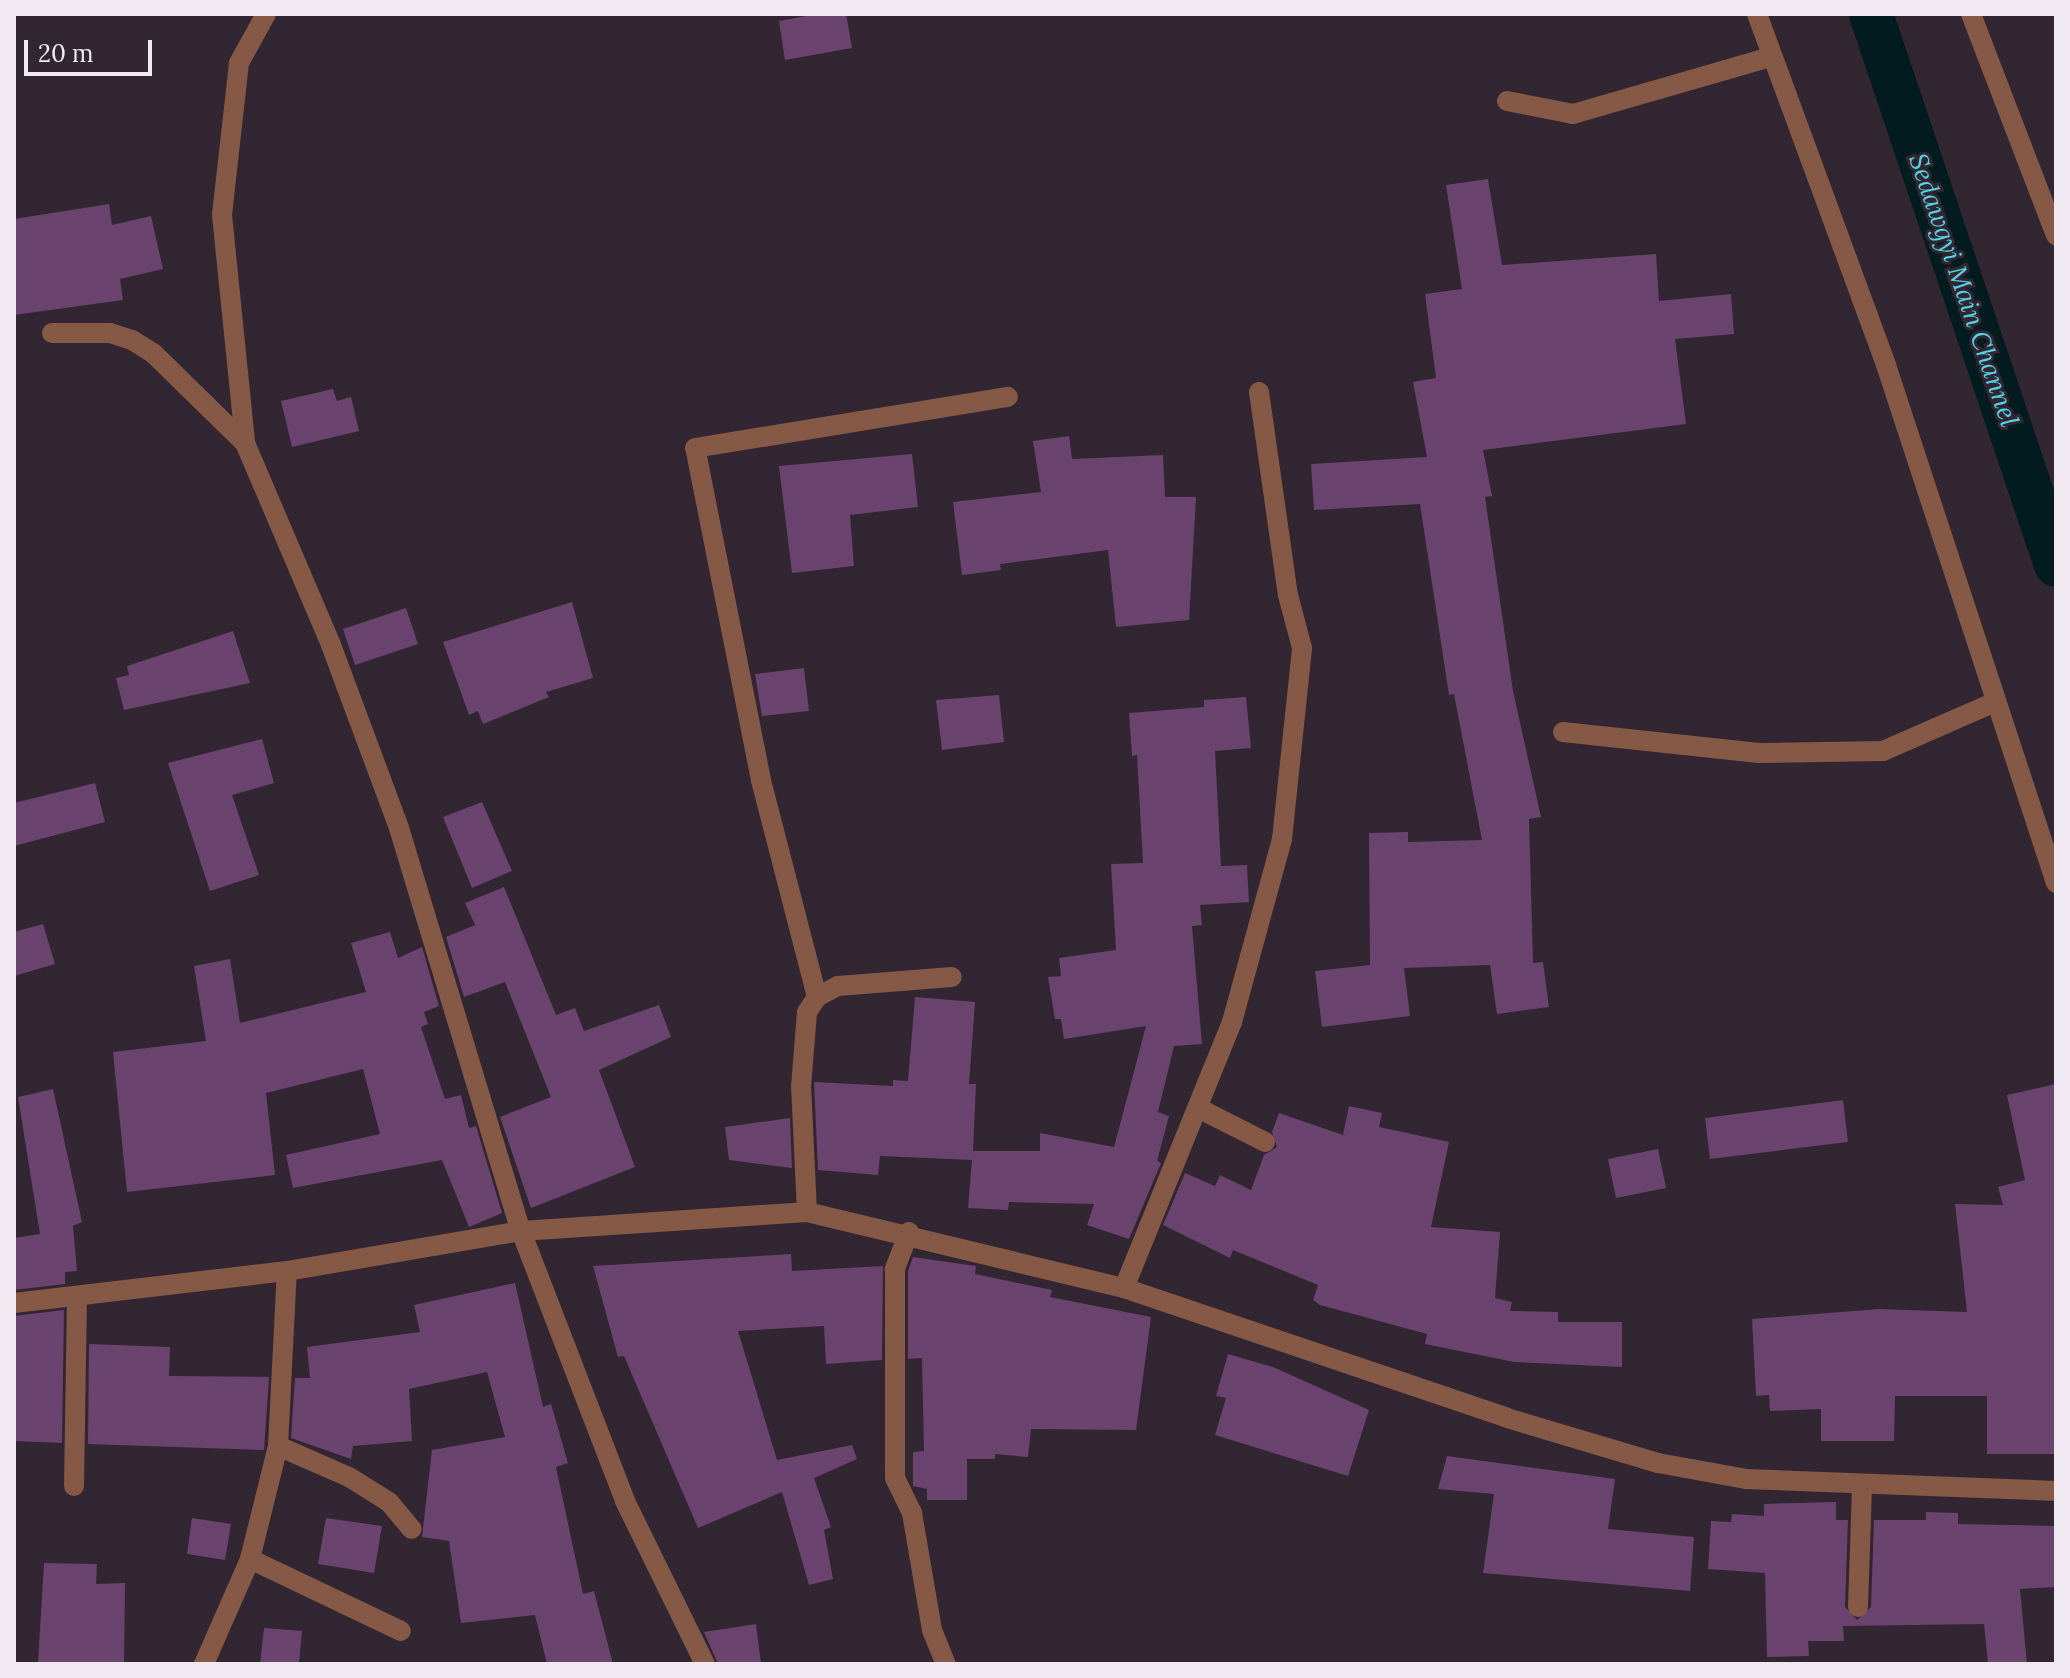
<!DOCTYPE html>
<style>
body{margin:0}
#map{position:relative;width:2070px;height:1678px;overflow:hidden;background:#312632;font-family:Lora,serif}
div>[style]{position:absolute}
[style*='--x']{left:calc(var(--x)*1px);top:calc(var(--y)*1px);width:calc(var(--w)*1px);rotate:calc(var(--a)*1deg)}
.canal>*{height:44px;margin:-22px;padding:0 22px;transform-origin:22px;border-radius:22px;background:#011b1f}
.building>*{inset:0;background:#6b436f}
.service>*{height:20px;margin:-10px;padding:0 10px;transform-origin:10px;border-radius:10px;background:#855946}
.minor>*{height:20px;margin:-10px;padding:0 10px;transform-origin:10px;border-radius:10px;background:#855946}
.tertiary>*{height:20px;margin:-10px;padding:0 10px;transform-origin:10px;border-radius:10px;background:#855946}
span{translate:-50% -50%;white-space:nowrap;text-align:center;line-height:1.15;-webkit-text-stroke:6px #312632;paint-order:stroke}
.water-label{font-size:26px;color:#54d6e8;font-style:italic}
.frame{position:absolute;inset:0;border:16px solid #f0e9f1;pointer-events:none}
.scale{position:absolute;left:24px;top:40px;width:128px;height:36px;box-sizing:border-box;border:4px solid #f0e9f1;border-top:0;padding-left:10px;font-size:24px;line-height:28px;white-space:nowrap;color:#f0e9f1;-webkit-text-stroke:6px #312632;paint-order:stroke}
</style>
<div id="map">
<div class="canal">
<i style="--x:1871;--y:14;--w:581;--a:71.44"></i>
</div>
<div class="building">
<i style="clip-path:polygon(817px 14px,846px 14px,852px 48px,785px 60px,779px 21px)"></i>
<i style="clip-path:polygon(1488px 179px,1502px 265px,1656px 254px,1659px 301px,1731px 294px,1734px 334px,1675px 339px,1686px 424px,1483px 450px,1492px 496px,1485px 497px,1513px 691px,1541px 817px,1529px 819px,1533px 963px,1543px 962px,1549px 1007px,1497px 1014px,1490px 965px,1404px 968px,1410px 1016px,1322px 1027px,1315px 971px,1370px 965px,1369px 833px,1408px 832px,1408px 842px,1482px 840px,1454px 694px,1449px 695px,1420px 504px,1314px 510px,1311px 464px,1427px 457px,1413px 382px,1436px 378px,1425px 294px,1462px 289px,1446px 185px)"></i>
<i style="clip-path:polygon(109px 204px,112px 225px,151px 216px,163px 269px,120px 279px,123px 300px,14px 315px,14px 219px)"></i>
<i style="clip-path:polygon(333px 389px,337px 401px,351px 397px,359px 431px,292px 447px,281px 401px)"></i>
<i style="clip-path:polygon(1069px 436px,1072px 459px,1163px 455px,1165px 497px,1196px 497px,1189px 620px,1116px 627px,1108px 550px,1000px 564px,1001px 570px,962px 575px,953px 502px,1041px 492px,1033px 441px)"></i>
<i style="clip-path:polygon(912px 454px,918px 507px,850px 515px,854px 566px,792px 573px,779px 466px)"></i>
<i style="clip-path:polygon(572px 602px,593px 678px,546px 692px,549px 697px,483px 724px,478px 711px,469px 715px,443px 642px)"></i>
<i style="clip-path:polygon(406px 608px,418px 644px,355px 665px,343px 629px)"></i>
<i style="clip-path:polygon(233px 631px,250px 683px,124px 710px,116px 678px,129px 675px,127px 666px)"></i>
<i style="clip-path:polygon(804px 668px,809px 711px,762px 716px,755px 674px)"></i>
<i style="clip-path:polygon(999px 695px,1004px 742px,942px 750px,936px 700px)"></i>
<i style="clip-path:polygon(1246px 697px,1251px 748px,1215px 751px,1221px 866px,1247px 865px,1249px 902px,1200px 905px,1202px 925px,1192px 926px,1202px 1044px,1174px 1046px,1158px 1112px,1169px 1116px,1157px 1161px,1161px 1163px,1129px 1239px,1087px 1225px,1094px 1204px,1009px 1202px,1008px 1210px,968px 1208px,972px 1160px,880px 1156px,878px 1175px,818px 1170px,814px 1082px,893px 1086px,893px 1080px,908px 1081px,915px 997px,975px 1002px,969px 1084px,976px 1084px,973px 1151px,1040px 1151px,1040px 1133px,1114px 1147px,1146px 1026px,1064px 1039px,1061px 1019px,1055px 1019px,1048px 977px,1061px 976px,1059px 958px,1116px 950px,1111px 864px,1143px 863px,1137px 755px,1132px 756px,1129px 713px,1204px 707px,1204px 700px)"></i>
<i style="clip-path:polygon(262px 739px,274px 783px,232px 795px,259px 875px,210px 891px,168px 763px)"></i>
<i style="clip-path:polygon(95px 783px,105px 822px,14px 846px,14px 803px)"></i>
<i style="clip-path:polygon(482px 802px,512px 871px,472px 888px,443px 817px)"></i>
<i style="clip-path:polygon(504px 887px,556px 1015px,575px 1008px,584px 1031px,659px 1005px,671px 1037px,599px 1070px,635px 1167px,531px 1208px,500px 1117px,551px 1097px,505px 982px,464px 997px,446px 937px,475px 925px,465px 903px)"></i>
<i style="clip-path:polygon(43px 924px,55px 964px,14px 976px,14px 932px)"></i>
<i style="clip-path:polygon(390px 932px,398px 958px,422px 947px,439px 1006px,424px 1012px,428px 1024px,421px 1027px,445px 1099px,461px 1095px,469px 1128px,476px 1126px,502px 1213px,469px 1227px,442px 1160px,293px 1188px,286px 1155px,380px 1134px,363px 1069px,266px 1093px,275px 1175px,127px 1192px,113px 1052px,206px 1041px,194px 966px,230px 959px,240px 1023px,366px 992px,351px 943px)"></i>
<i style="clip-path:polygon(2056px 1084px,2056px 1454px,1987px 1454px,1987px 1396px,1895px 1396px,1894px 1441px,1821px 1441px,1821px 1409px,1770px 1411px,1769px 1395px,1756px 1396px,1752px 1319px,1879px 1309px,1967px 1312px,1955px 1204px,2003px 1205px,1998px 1187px,2025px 1180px,2007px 1095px)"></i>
<i style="clip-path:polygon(53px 1089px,82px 1222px,73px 1226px,77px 1271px,65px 1272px,65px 1284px,14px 1290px,14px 1238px,40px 1234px,18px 1097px)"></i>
<i style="clip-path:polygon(1843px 1100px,1848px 1142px,1710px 1159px,1705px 1118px)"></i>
<i style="clip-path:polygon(1349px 1106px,1382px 1113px,1379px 1127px,1449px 1142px,1431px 1227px,1500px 1232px,1495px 1298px,1512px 1302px,1510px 1311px,1558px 1312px,1558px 1322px,1622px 1322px,1622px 1367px,1514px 1362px,1425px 1344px,1427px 1334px,1320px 1305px,1313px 1300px,1318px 1285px,1233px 1250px,1230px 1258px,1163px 1225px,1185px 1173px,1215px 1186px,1220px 1175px,1251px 1190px,1264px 1155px,1277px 1147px,1272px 1132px,1279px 1113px,1343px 1135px)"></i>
<i style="clip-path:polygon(790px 1118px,792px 1168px,729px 1160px,725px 1127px)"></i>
<i style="clip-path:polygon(1658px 1149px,1666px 1188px,1616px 1198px,1608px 1159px)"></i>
<i style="clip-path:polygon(791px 1254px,792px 1271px,883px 1266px,882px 1360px,826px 1364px,824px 1326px,738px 1331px,777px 1460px,852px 1445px,857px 1459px,814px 1478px,831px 1527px,824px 1530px,833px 1579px,809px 1585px,782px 1492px,698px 1528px,624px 1356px,618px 1357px,593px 1266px)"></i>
<i style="clip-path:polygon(913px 1257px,976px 1266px,975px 1274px,1052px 1290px,1050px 1297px,1151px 1317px,1136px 1430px,1031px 1429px,1028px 1457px,995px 1454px,995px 1459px,967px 1459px,967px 1500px,927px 1500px,927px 1489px,913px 1486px,913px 1452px,924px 1451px,922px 1358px,908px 1359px,908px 1271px)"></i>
<i style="clip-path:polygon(515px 1283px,543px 1407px,551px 1404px,568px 1463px,556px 1467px,583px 1594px,594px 1591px,613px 1664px,547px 1664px,535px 1615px,461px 1623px,449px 1541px,422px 1537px,432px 1450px,505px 1437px,487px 1372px,409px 1389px,412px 1441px,353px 1446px,351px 1459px,291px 1438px,295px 1378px,310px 1378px,307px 1347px,420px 1332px,414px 1305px)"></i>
<i style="clip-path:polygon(64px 1310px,62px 1443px,14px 1441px,14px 1316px)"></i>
<i style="clip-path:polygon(89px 1344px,170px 1347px,169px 1376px,269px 1377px,264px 1450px,88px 1444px)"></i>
<i style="clip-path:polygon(1228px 1354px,1273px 1367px,1369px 1410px,1348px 1476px,1215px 1435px,1226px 1398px,1216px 1396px)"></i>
<i style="clip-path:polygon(1447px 1456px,1615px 1479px,1608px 1529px,1694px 1537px,1690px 1591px,1483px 1573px,1494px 1494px,1438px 1489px)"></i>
<i style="clip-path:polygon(1836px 1502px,1836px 1520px,1848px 1520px,1845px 1607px,1857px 1620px,1871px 1607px,1874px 1520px,1926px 1520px,1926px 1512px,1958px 1513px,1958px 1524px,2056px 1526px,2056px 1587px,2020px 1589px,2027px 1664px,1988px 1664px,1984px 1624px,1843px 1626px,1844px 1641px,1808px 1641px,1809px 1656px,1767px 1657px,1765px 1573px,1708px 1569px,1711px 1521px,1731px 1522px,1732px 1514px,1764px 1516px,1764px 1504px)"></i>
<i style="clip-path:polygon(192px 1518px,231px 1524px,225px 1560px,187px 1554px)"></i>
<i style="clip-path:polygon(326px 1518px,382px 1526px,374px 1573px,318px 1564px)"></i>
<i style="clip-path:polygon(44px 1563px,97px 1564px,96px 1584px,125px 1583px,124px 1664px,38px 1662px)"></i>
<i style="clip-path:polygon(756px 1624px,761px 1664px,718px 1664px,704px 1632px)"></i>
<i style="clip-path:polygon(264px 1628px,302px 1631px,299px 1664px,260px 1664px)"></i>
</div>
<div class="service">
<i style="--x:1259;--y:392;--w:205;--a:81.9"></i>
<i style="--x:817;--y:997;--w:224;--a:-104.5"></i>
<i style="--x:761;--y:780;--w:338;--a:-101.2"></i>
<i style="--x:695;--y:448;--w:317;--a:-9.3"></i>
<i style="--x:912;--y:1513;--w:119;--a:80.3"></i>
<i style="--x:932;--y:1630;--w:37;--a:68"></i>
</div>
<div class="minor">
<i style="--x:266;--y:14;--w:56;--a:118.9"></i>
<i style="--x:239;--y:63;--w:153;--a:96.4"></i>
<i style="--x:222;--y:215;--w:229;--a:84.2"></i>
<i style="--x:245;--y:443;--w:220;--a:66.9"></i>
<i style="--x:331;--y:645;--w:195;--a:69.6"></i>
<i style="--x:399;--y:828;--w:421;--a:73.2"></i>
<i style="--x:521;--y:1231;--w:289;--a:68.9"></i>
<i style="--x:625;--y:1501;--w:182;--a:63.9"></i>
<i style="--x:1971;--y:14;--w:237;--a:69"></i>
<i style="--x:1507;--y:101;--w:67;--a:11.1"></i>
<i style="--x:1573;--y:114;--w:206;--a:-16.1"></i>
<i style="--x:52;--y:333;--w:58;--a:0"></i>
<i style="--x:110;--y:333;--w:23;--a:18"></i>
<i style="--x:132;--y:340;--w:25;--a:32"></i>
<i style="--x:153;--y:353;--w:129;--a:44.4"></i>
<i style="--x:1563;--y:732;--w:197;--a:6.1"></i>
<i style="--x:1759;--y:753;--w:124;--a:-0.9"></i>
<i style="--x:1883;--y:751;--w:122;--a:-23.6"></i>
<i style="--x:1198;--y:1108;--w:75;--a:26.9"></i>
<i style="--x:807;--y:1212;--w:125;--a:-92.7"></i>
<i style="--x:801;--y:1087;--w:75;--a:-85.4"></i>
<i style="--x:807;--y:1012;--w:18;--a:-56"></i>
<i style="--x:817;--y:997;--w:24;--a:-28"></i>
<i style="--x:838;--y:986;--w:114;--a:-4.5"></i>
<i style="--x:909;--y:1232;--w:40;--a:111"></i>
<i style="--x:895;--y:1269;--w:209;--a:90"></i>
<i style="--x:895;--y:1478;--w:39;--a:64"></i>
<i style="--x:1124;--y:1288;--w:287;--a:-67.9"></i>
<i style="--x:1232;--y:1022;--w:190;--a:-74.7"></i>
<i style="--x:1282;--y:839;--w:192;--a:-84"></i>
<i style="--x:1302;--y:648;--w:55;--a:-104.8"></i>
<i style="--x:278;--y:1446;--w:77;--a:23.6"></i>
<i style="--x:349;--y:1477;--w:47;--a:32"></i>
<i style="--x:389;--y:1502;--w:35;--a:50"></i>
<i style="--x:74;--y:1486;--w:189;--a:-89.1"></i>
<i style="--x:250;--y:1559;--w:167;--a:25.5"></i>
<i style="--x:1858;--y:1607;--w:123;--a:-88.1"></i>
<i style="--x:204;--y:1664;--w:115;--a:-66.3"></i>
<i style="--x:250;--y:1559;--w:116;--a:-76.1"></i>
<i style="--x:278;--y:1446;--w:175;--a:-87.1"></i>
</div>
<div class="tertiary">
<i style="--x:1757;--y:14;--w:374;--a:69.8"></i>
<i style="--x:1886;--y:365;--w:545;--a:71.83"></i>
<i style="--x:14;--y:1303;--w:275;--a:-6.7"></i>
<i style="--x:287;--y:1271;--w:237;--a:-9.7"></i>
<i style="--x:521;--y:1231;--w:287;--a:-3.8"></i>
<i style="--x:807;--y:1212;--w:326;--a:13.5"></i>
<i style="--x:1124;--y:1288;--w:404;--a:18.7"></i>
<i style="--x:1507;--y:1418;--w:158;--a:16.6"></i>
<i style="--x:1658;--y:1463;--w:89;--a:10.3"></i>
<i style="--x:1746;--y:1479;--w:310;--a:2.2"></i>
</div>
<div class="water-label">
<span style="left:1964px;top:290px;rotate:71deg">Sedawgyi Main Channel</span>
</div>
<div class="frame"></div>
<div class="scale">20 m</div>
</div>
